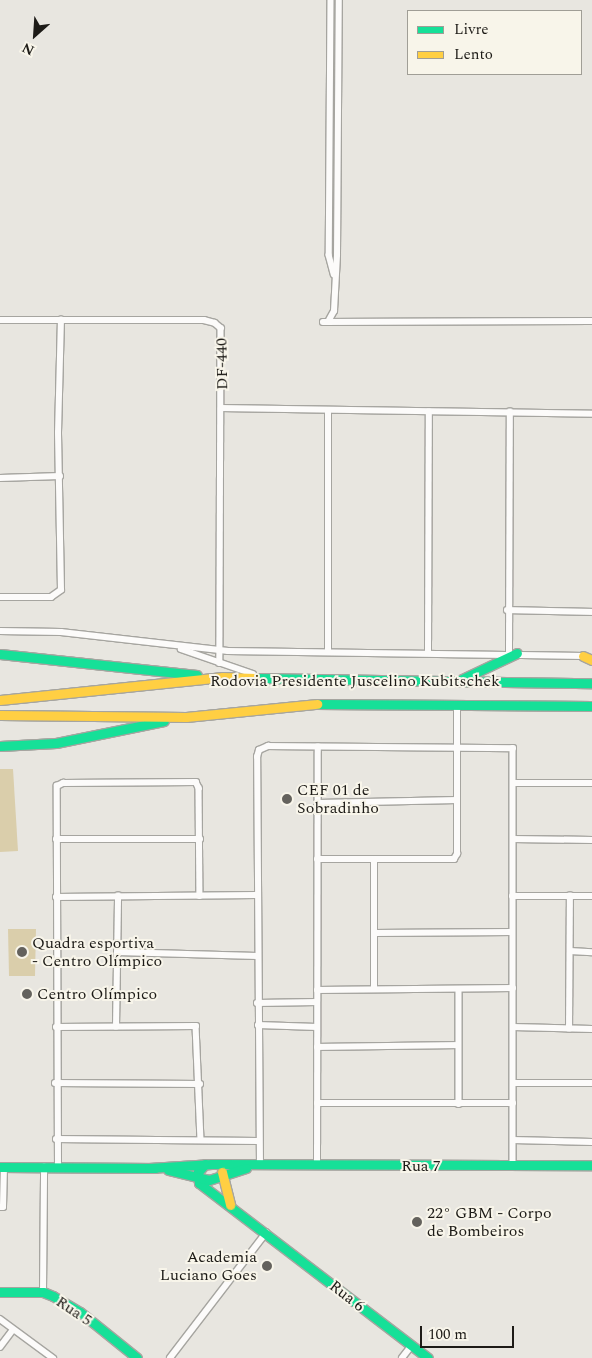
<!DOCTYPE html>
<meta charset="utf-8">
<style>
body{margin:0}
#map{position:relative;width:592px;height:1358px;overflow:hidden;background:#e8e6e0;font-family:Spectral,serif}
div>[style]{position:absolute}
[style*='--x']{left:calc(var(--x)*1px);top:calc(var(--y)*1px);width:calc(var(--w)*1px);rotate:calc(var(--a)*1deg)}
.green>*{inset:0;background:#daceab}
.roads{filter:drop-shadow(1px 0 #a6a5a0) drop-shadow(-1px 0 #a6a5a0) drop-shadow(0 1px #a6a5a0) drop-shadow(0 -1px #a6a5a0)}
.street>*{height:5.5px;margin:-2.75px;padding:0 2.75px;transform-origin:2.75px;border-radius:2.75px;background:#fcfbfa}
.fast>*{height:9px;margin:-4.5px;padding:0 4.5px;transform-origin:4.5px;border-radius:4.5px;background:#16e098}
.slow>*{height:9px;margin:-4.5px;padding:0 4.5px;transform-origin:4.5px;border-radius:4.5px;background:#ffcf43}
.dots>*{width:14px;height:14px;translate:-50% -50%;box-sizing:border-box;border:2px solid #f8f5ea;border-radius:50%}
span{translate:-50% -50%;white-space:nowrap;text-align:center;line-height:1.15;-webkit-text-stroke:4px #f8f5ea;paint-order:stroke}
.street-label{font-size:16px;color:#1d1b17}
.poi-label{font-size:16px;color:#1d1b17}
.left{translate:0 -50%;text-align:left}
.right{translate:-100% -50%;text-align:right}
.legend{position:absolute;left:407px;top:10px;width:175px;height:65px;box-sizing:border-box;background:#f8f5ea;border:1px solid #a09e96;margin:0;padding:6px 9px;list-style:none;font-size:15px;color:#1d1b17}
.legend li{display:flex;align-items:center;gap:10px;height:25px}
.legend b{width:25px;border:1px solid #a09e96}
.north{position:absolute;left:10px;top:10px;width:50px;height:50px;-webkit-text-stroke:4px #f8f5ea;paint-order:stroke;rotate:206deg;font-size:14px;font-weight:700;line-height:20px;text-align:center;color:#1d1b17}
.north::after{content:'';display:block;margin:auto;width:18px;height:22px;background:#1d1b17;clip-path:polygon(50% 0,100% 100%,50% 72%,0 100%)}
.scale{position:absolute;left:420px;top:1326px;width:94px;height:22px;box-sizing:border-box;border:2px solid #1d1b17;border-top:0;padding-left:6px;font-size:15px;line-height:18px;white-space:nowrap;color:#1d1b17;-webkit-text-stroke:4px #f8f5ea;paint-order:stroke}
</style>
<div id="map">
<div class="green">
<i style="clip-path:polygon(0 769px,13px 769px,18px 851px,0 852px)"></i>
<i style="clip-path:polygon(8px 929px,36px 929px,35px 976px,9px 976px)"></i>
</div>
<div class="roads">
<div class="street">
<i style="--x:331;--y:0;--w:255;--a:90.4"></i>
<i style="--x:329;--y:255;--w:20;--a:75"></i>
<i style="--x:0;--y:320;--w:204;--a:0"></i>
<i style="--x:204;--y:320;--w:11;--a:15"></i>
<i style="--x:215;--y:323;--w:8;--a:40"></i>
<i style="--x:221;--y:328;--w:335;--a:90.2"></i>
<i style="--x:329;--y:320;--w:10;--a:-61"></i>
<i style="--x:334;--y:311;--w:56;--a:-86.9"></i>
<i style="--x:337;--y:255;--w:255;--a:-89.6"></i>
<i style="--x:323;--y:322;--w:269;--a:-0.2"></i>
<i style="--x:223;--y:408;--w:369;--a:0.9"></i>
<i style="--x:0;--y:478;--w:60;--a:-1.9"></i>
<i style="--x:0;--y:597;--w:51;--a:0"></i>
<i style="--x:51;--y:597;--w:12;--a:-35"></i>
<i style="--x:61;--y:590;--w:157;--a:-91.1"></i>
<i style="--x:58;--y:433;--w:113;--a:-88.5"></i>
<i style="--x:507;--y:610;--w:85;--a:1.3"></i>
<i style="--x:0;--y:631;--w:61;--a:0.9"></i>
<i style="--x:61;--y:632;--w:168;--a:6.5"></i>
<i style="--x:228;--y:651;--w:356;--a:0.8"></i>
<i style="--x:181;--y:649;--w:76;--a:19.1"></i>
<i style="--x:328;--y:652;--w:241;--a:-90"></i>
<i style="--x:428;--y:653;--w:241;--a:-89.8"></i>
<i style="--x:509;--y:653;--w:241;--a:-89.8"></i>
<i style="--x:513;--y:783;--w:79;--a:0"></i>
<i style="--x:318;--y:803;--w:139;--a:-1.2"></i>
<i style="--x:56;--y:839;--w:144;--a:0"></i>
<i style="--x:513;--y:839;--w:79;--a:0.7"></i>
<i style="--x:317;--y:859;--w:137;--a:0"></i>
<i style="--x:454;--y:859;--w:6;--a:-59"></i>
<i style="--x:457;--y:854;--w:149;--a:-90"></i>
<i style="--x:512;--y:896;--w:80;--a:0"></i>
<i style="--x:56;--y:897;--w:200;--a:-0.6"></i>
<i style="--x:374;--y:933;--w:138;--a:-0.4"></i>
<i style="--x:570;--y:951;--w:22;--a:3"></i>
<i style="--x:117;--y:952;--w:140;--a:1.6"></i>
<i style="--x:374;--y:989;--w:129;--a:-90"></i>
<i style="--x:317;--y:990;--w:196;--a:-0.6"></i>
<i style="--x:459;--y:990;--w:114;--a:90"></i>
<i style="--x:257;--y:1003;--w:60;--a:-1"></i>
<i style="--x:258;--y:1025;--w:59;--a:1.9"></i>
<i style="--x:56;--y:1027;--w:140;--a:-0.4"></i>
<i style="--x:196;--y:1026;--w:114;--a:87.5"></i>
<i style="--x:116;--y:1027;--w:131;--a:-89.1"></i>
<i style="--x:513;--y:1027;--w:79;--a:1.5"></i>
<i style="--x:569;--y:1029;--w:133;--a:-89.6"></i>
<i style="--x:317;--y:1047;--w:141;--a:-0.8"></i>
<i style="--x:55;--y:1083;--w:145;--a:0.4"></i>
<i style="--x:513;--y:1083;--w:79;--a:0"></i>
<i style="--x:317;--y:1103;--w:196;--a:0"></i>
<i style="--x:56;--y:1139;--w:202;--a:0.6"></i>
<i style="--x:513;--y:1140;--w:79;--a:1.5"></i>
<i style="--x:260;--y:1166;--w:409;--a:-90.4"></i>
<i style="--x:257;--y:757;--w:7;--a:-74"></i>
<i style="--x:259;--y:750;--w:10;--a:-24"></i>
<i style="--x:268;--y:746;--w:245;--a:0.5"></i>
<i style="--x:513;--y:748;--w:418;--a:90"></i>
<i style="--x:317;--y:1166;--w:419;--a:-89.9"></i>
<i style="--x:58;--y:1167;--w:381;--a:-90.2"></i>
<i style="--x:57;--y:786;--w:7;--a:-27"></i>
<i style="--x:63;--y:783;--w:133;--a:-0.4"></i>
<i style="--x:196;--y:782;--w:7;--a:63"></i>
<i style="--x:199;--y:788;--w:108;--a:89.5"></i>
<i style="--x:0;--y:1207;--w:3;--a:0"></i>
<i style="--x:3;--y:1207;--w:40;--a:-88.6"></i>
<i style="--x:43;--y:1292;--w:125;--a:-89.5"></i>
<i style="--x:0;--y:1319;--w:66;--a:36.3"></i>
<i style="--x:0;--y:1347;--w:21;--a:-53"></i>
<i style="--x:170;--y:1358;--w:158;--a:-52.5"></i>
<i style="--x:402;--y:1358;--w:16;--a:-52"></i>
</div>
<div class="fast">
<i style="--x:0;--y:654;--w:198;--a:6.1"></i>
<i style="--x:255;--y:678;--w:337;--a:0.9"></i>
<i style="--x:460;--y:680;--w:63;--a:-25.3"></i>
<i style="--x:317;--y:704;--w:275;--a:0.4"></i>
<i style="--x:0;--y:746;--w:56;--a:-3.1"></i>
<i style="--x:56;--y:743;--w:110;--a:-11.5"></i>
<i style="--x:205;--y:1164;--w:11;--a:131"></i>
<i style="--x:198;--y:1172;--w:11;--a:85"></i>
<i style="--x:199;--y:1183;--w:288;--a:37.4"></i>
<i style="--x:0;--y:1167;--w:155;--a:0.4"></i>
<i style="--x:149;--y:1168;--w:63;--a:-3.6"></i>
<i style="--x:212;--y:1164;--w:380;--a:0.2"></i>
<i style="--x:168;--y:1170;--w:42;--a:13.7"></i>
<i style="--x:209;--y:1180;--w:39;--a:-18"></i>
<i style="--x:0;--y:1292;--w:43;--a:0"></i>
<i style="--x:43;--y:1292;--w:11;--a:22"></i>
<i style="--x:53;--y:1296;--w:31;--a:31"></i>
<i style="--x:80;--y:1312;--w:73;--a:38.9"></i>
</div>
<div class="slow">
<i style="--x:583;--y:656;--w:10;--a:24"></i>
<i style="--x:0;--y:700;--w:224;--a:-5.9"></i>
<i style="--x:223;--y:677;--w:32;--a:2"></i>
<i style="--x:0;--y:715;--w:186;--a:0.6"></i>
<i style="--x:186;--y:717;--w:132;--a:-5.7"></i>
<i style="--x:222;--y:1172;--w:34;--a:76"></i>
</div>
</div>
<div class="dots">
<i style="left:287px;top:799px;background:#64625d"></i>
<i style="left:22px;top:952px;background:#64625d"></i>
<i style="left:27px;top:994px;background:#64625d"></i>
<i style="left:417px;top:1222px;background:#64625d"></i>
<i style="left:267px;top:1266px;background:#64625d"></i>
</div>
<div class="street-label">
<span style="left:222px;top:364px;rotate:-91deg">DF-440</span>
<span style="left:355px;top:681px">Rodovia Presidente Juscelino Kubitschek</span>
<span style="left:421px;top:1166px">Rua 7</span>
<span style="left:347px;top:1296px;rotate:38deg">Rua 6</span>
<span style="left:74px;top:1311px;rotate:34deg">Rua 5</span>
</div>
<div class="poi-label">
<span class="left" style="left:297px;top:799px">CEF 01 de<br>Sobradinho</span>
<span class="left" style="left:32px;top:952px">Quadra esportiva<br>- Centro Olímpico</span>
<span class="left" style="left:37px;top:994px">Centro Olímpico</span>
<span class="left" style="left:427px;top:1222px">22° GBM - Corpo<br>de Bombeiros</span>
<span class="right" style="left:257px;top:1266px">Academia<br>Luciano Goes</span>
</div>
<ul class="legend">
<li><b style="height:6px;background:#16e098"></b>Livre</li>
<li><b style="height:6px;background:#ffcf43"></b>Lento</li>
</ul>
<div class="north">N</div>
<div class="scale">100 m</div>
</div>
